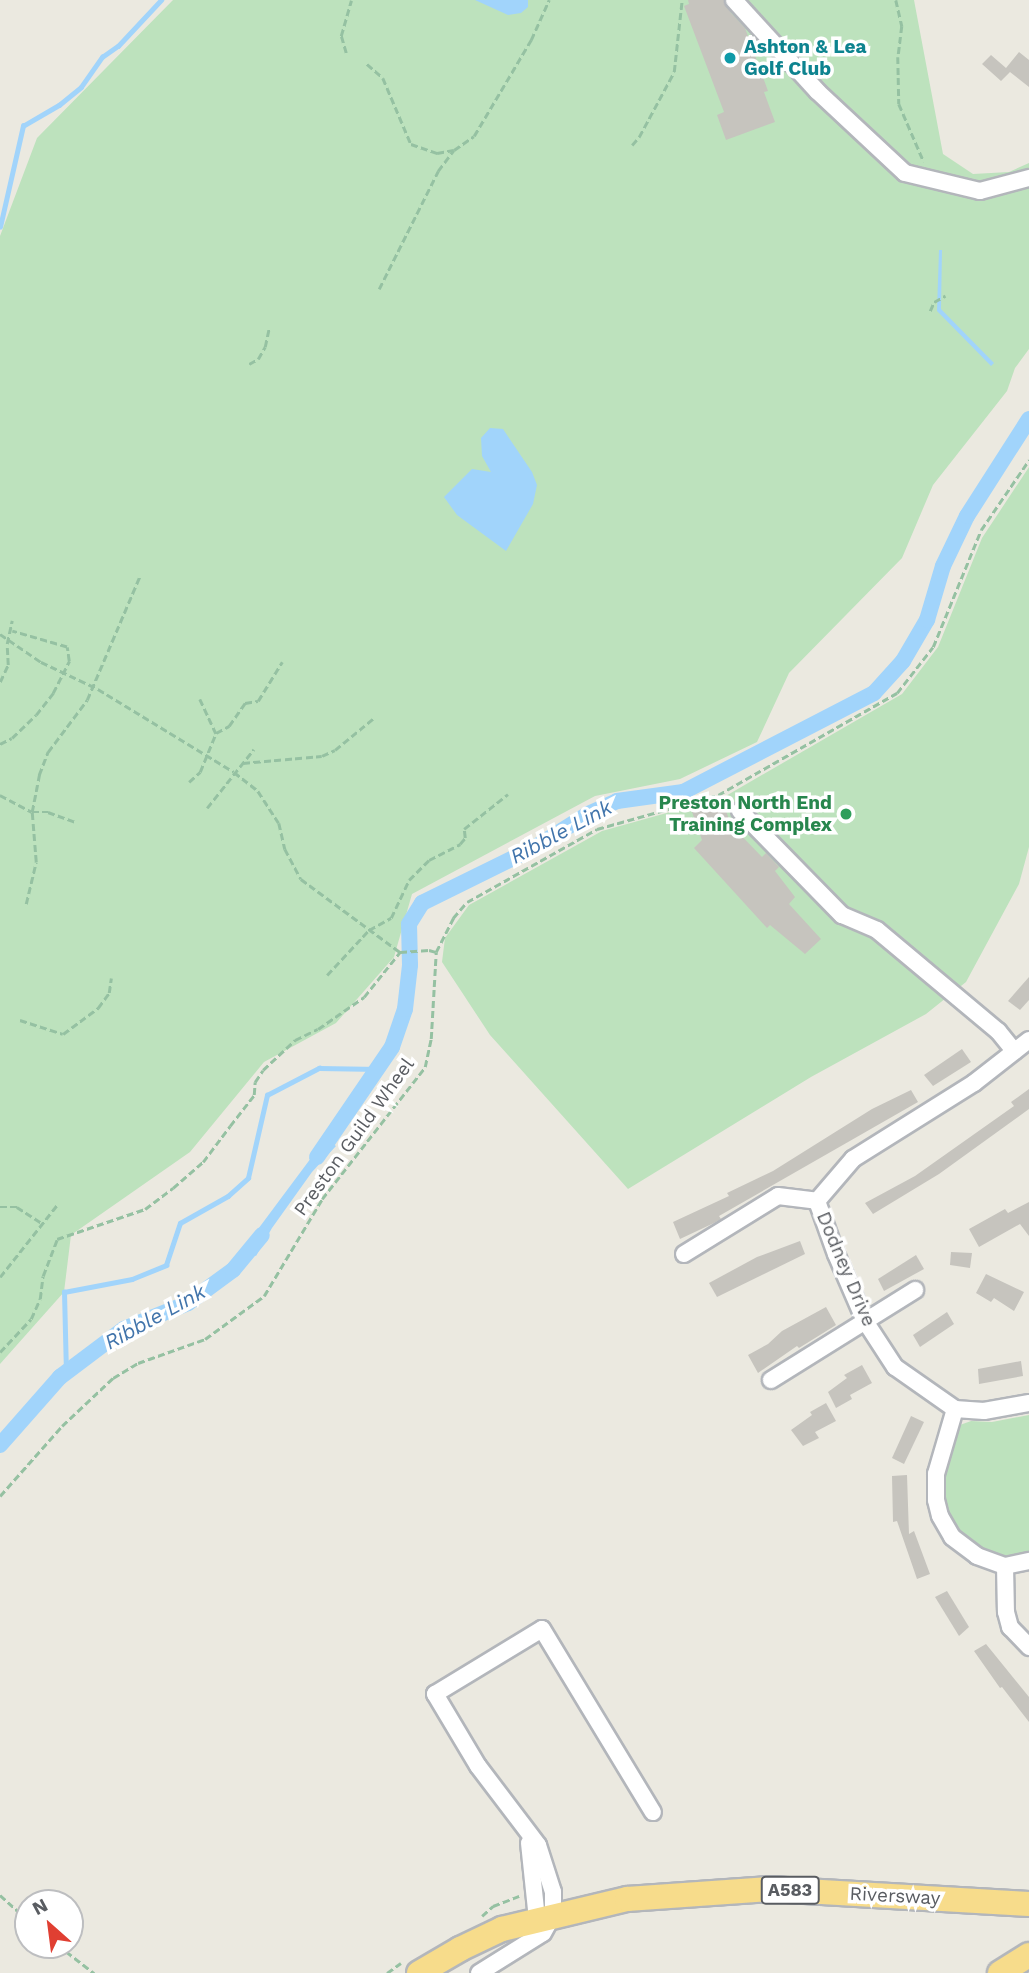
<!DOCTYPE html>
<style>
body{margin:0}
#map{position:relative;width:1029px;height:1973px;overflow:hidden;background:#ebe9e0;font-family:"Work Sans",sans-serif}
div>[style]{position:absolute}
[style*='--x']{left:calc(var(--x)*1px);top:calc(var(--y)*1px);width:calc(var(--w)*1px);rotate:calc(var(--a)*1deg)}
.green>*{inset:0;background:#bde2bd}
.water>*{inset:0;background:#a1d4fb}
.stream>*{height:4.5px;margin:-2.25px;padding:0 2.25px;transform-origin:2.25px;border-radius:2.25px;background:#a1d4fb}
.canal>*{height:16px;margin:-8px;padding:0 8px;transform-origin:8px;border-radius:8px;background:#a1d4fb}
.building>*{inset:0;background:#c6c4be}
.path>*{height:2.5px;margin-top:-1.25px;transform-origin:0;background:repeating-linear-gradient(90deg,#95c1a2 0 7px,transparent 0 10.5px)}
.roads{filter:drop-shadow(2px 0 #b3b6bb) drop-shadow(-2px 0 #b3b6bb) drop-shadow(0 2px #b3b6bb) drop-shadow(0 -2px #b3b6bb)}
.minor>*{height:16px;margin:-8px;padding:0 8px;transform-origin:8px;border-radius:8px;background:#fff}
.highway>*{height:24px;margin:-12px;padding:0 12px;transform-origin:12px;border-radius:12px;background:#f7dc8b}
.dots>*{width:19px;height:19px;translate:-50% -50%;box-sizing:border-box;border:4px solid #fff;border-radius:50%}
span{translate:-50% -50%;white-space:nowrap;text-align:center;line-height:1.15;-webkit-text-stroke:7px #fff;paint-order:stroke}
.shield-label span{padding:2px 5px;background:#fff;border:2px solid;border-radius:5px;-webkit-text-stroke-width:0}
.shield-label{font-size:18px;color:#595c61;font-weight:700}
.culture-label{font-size:19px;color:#0d838f;font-weight:700}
.left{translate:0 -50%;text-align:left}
.leisure-label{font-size:19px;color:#27864d;font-weight:700}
.right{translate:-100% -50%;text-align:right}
.street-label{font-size:19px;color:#595c61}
.water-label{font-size:21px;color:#4174ab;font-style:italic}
.north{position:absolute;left:14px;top:1889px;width:70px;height:70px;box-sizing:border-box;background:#fff;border:2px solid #bdbec0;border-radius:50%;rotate:332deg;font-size:19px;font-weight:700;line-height:28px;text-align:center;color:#595c61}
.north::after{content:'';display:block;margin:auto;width:24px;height:32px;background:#e03f32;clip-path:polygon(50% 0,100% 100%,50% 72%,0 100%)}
</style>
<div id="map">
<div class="green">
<i style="clip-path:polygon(173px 0,914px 0,943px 154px,973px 174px,1009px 172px,1029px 163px,1029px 349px,1015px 368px,1007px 391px,933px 485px,902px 558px,789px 673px,757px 742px,680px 779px,595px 796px,412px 894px,394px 957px,336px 1023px,264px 1062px,190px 1152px,71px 1235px,64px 1292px,0 1364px,0 236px,37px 138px)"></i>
<i style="clip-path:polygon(1029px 467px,1029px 847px,1019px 884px,966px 982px,926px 1014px,811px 1077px,628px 1189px,490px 1035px,442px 962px,445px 938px,469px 905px,602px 831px,724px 797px,902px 694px,938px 647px,982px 538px)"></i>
<i style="clip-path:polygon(1029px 1415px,1029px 1554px,1015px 1557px,988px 1555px,966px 1540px,946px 1512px,940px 1486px,954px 1435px,960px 1425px,971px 1421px,992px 1422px)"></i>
</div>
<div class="water">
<i style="clip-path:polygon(475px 0,528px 0,528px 7px,521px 13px,508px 15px)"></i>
<i style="clip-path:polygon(939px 250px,942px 250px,941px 309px,994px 363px,991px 366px,937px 311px)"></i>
<i style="clip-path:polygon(490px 428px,503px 429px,532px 472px,537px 485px,533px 504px,506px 551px,457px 515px,444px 497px,472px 469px,491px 472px,482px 456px,481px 438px)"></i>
<i style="clip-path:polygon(322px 1137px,336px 1146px,312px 1172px,272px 1228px,256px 1256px,244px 1248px,311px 1158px)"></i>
</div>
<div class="stream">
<i style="--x:0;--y:227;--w:104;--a:-77.2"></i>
<i style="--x:23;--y:126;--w:42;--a:-30.3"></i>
<i style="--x:59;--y:105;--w:28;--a:-39"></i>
<i style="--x:81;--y:87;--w:37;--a:-55"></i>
<i style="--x:102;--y:57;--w:19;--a:-35"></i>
<i style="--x:118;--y:46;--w:63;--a:-46.9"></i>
<i style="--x:66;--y:1374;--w:82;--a:-91.4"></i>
<i style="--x:64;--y:1292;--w:69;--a:-10.8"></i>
<i style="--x:132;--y:1279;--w:37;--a:-22"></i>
<i style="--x:166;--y:1265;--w:44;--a:-71.6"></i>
<i style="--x:180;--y:1223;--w:55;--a:-29.4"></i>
<i style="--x:228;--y:1196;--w:27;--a:-42"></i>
<i style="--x:248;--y:1178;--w:85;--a:-77.1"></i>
<i style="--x:267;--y:1095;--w:59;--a:-27.4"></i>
<i style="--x:319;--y:1068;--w:60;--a:1"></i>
</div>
<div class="canal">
<i style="--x:317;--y:1157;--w:133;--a:-55.7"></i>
<i style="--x:392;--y:1047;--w:40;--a:-71.1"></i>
<i style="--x:405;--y:1009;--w:44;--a:-83.5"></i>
<i style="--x:410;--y:965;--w:41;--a:-91.4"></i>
<i style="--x:409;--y:924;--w:25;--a:-58"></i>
<i style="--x:422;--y:903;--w:125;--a:-26.2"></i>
<i style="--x:534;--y:848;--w:64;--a:-32.2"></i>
<i style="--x:588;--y:814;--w:32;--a:-24"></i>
<i style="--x:617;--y:801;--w:67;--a:-7.8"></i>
<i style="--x:683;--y:792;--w:215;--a:-27.4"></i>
<i style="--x:874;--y:693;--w:43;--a:-47.8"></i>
<i style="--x:903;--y:661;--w:48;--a:-59.7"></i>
<i style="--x:927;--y:620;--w:56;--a:-73.5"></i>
<i style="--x:943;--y:566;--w:55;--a:-64.4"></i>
<i style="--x:967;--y:516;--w:115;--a:-57.4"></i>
<i style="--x:0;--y:1445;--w:91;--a:-48.6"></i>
<i style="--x:60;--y:1377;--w:80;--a:-36.9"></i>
<i style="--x:124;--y:1329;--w:69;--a:-22.1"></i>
<i style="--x:188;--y:1303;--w:56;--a:-36.3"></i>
<i style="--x:233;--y:1270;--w:45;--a:-50.4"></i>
</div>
<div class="building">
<i style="clip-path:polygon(688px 0,724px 0,731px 13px,745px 28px,768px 91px,764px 92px,775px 122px,726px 140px,717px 115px,724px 112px,684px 6px,689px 4px)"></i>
<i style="clip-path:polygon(1019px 52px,1029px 60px,1029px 87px,1010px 72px,1001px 81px,982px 64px,991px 55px,1006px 68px)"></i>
<i style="clip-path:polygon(723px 802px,731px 825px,762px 857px,766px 853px,779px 867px,775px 871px,795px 897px,789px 904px,821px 939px,805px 954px,770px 925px,767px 928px,694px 848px,702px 840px,692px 812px)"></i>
<i style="clip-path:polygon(1029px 977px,1029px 1000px,1020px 1010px,1008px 1001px)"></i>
<i style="clip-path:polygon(962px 1049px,971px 1062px,933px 1086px,924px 1075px)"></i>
<i style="clip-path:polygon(1029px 1089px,1029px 1109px,939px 1174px,873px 1214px,865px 1203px,915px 1176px,1014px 1106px,1011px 1102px)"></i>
<i style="clip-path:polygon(911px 1090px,918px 1102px,719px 1216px,721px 1219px,714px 1223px,680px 1239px,673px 1222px,729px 1196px,727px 1193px,773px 1171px,872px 1109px)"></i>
<i style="clip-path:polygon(1029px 1202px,1029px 1236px,1020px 1224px,979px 1247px,969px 1229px,1005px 1209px,1008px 1213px)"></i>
<i style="clip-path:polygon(800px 1241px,805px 1254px,717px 1297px,709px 1283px,757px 1257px)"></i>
<i style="clip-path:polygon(951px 1252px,972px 1253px,970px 1268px,950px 1265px)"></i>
<i style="clip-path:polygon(916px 1255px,924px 1269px,884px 1291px,878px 1279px)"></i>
<i style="clip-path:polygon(986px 1274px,1024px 1292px,1014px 1311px,994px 1298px,991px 1302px,976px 1293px)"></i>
<i style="clip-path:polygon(826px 1307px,836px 1325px,799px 1348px,797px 1346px,758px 1373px,748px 1355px,768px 1344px,782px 1331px)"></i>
<i style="clip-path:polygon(947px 1312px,954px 1324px,920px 1347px,913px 1335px)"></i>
<i style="clip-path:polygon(1021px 1361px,1023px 1376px,979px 1384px,978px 1369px)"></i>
<i style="clip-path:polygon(862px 1365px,872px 1383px,850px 1395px,852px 1399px,836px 1408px,828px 1392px,847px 1378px,844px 1375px)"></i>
<i style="clip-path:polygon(826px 1403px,836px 1421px,815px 1432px,819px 1438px,803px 1446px,791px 1430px,812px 1415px,810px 1412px)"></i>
<i style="clip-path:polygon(911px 1416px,924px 1422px,904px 1464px,892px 1458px)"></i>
<i style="clip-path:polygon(907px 1475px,909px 1534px,914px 1531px,930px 1574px,917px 1579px,897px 1521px,893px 1522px,892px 1476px)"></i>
<i style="clip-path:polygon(947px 1591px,969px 1627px,959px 1636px,935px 1597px)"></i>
<i style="clip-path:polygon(986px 1644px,1029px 1697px,1029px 1722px,1002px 1687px,1000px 1688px,974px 1651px)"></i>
</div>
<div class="path">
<i style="--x:896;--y:0;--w:27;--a:77"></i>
<i style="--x:902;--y:26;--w:31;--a:97"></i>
<i style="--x:898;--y:57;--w:47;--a:88.8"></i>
<i style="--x:899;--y:104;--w:63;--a:66.7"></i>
<i style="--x:346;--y:53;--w:18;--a:-106"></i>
<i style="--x:341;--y:36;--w:37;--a:-74"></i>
<i style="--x:367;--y:64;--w:21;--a:41"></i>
<i style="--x:383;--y:78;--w:72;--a:67"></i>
<i style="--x:411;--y:144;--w:28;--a:19"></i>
<i style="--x:437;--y:153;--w:17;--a:-10"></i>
<i style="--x:632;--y:145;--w:11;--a:-49"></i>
<i style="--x:639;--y:137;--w:74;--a:-61.7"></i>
<i style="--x:674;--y:72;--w:72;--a:-83.7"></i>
<i style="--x:379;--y:289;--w:132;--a:-63.4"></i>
<i style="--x:438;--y:171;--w:26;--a:-53"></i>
<i style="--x:454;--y:150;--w:24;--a:-35"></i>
<i style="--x:474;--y:136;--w:112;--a:-59.3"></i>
<i style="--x:531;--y:40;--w:44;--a:-65.8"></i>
<i style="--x:930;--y:311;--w:10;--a:-66"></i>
<i style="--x:934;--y:302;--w:13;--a:-29"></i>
<i style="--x:249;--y:364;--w:10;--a:-29"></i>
<i style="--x:258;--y:359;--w:14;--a:-60"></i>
<i style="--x:265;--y:347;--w:19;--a:-78"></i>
<i style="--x:0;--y:634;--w:50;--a:34.3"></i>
<i style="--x:41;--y:662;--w:63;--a:25.3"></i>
<i style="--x:98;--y:689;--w:159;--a:31.4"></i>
<i style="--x:234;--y:772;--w:31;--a:38"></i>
<i style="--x:258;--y:791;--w:38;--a:57"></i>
<i style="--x:279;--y:823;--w:27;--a:77"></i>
<i style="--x:285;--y:849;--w:34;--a:62"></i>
<i style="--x:301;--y:879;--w:123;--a:36.4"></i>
<i style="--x:400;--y:952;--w:29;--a:-4"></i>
<i style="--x:429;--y:950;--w:7;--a:16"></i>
<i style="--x:0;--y:682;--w:19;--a:-65"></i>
<i style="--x:8;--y:665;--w:21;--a:-93"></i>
<i style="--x:7;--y:644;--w:24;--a:-78"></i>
<i style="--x:200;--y:699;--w:38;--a:65"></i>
<i style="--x:0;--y:744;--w:13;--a:-27"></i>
<i style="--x:12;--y:738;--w:33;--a:-44"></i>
<i style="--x:36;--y:715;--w:28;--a:-52"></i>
<i style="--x:53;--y:693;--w:36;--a:-63"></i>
<i style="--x:69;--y:661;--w:14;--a:-98"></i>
<i style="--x:67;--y:647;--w:57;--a:-163.8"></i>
<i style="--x:243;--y:763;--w:79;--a:-5.1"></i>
<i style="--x:322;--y:756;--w:14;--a:-25"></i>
<i style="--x:335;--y:750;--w:52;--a:-39.5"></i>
<i style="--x:189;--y:782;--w:15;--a:-42"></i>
<i style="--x:200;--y:772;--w:42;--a:-67.7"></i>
<i style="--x:216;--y:733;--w:15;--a:-28"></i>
<i style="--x:229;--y:726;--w:28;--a:-55"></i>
<i style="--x:245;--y:703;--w:13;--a:-9"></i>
<i style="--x:258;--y:701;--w:46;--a:-58.4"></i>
<i style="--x:0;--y:795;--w:36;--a:28"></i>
<i style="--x:32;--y:812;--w:16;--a:0"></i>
<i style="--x:48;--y:812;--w:29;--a:20"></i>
<i style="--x:207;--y:808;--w:75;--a:-51.5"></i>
<i style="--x:26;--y:904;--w:43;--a:-76.6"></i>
<i style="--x:36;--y:862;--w:50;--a:-94.6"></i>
<i style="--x:32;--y:812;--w:38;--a:-79"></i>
<i style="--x:39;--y:775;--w:25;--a:-69"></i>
<i style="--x:48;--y:752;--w:65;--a:-53.1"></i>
<i style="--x:87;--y:700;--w:135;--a:-66.9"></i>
<i style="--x:327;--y:975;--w:62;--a:-47"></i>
<i style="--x:369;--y:930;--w:25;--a:-29"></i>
<i style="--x:391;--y:918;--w:42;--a:-64.7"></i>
<i style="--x:409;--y:880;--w:28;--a:-45"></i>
<i style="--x:429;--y:860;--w:35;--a:-27"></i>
<i style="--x:460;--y:844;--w:8;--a:-50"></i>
<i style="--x:465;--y:838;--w:9;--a:-96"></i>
<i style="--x:464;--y:829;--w:56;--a:-38.5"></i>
<i style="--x:20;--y:1020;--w:45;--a:18"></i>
<i style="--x:63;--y:1034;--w:44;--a:-36.6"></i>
<i style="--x:98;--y:1008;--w:19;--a:-54"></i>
<i style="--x:109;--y:993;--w:15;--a:-82"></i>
<i style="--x:0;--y:1207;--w:17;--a:0"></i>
<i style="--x:17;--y:1207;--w:30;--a:33"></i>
<i style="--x:0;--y:1277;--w:92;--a:-51.6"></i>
<i style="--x:0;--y:1352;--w:45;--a:-46.8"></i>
<i style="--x:31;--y:1319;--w:22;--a:-66"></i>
<i style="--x:40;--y:1299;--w:23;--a:-83"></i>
<i style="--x:43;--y:1276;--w:40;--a:-69"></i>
<i style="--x:57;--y:1239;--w:93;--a:-18.8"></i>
<i style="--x:145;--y:1209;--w:35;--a:-37"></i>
<i style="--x:173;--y:1188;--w:40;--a:-41"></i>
<i style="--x:203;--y:1162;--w:45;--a:-53.1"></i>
<i style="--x:230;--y:1126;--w:39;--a:-52"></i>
<i style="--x:254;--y:1095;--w:13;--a:-86"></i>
<i style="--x:255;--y:1082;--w:14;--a:-56"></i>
<i style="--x:263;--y:1070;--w:44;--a:-43.2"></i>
<i style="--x:295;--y:1040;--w:25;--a:-26"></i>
<i style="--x:318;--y:1029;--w:56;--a:-34.8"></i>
<i style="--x:364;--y:997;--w:58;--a:-51.3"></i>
<i style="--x:0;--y:1496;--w:94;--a:-48.5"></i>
<i style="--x:62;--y:1426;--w:70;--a:-43.3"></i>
<i style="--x:113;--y:1378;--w:29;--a:-31"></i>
<i style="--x:138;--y:1363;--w:71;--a:-19.7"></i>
<i style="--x:205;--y:1339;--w:73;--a:-36.1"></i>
<i style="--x:264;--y:1296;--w:113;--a:-59.1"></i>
<i style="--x:322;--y:1199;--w:167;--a:-52"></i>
<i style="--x:425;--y:1067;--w:29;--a:-78"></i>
<i style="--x:431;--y:1039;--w:87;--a:-86.7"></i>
<i style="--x:436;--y:952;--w:38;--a:-63"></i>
<i style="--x:453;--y:918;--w:21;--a:-49"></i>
<i style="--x:467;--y:902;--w:149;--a:-29.3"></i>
<i style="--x:597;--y:829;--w:126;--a:-15.7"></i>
<i style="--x:718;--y:795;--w:206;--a:-29.7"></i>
<i style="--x:897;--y:693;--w:58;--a:-52"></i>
<i style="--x:933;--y:647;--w:126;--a:-67.7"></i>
<i style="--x:981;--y:530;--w:85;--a:-55.6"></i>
<i style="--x:0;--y:1895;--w:38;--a:42"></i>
<i style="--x:482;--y:1916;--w:15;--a:-42"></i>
<i style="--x:493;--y:1906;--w:28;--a:-21"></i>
<i style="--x:58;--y:1945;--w:46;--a:37.9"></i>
<i style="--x:387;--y:1973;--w:17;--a:-36"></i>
</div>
<div class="roads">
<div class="minor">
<i style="--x:734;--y:0;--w:123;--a:47.6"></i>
<i style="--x:817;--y:91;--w:120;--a:43"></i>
<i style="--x:905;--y:173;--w:77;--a:13.5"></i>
<i style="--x:980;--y:191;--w:51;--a:-14.9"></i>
<i style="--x:740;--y:811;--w:146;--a:45.6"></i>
<i style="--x:842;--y:915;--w:38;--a:23"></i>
<i style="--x:877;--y:930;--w:158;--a:39.9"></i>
<i style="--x:998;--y:1031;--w:26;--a:51"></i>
<i style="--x:1029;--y:1040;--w:70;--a:142"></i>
<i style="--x:974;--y:1083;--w:143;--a:147.9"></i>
<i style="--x:853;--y:1159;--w:55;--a:130.6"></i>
<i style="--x:817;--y:1201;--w:56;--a:70.3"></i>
<i style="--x:836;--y:1254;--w:73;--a:66.6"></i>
<i style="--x:865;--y:1321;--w:55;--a:56.9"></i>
<i style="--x:895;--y:1367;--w:73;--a:35"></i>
<i style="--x:955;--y:1409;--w:29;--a:4"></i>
<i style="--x:984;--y:1411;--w:46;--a:-10.1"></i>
<i style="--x:684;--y:1254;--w:110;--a:-31.7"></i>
<i style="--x:778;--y:1196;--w:39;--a:7"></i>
<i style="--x:771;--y:1380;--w:170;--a:-32"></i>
<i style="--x:955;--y:1409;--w:68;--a:106.3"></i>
<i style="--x:936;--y:1474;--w:26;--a:90"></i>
<i style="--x:936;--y:1500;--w:16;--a:76"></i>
<i style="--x:940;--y:1516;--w:24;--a:60"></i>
<i style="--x:952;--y:1537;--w:31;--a:37"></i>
<i style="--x:977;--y:1556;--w:30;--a:20"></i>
<i style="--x:1005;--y:1566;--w:25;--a:-12"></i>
<i style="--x:1005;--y:1566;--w:46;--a:88.8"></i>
<i style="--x:1006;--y:1612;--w:16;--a:75"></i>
<i style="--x:1010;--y:1627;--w:28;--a:46"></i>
<i style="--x:529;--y:1843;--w:76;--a:84"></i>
<i style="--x:479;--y:1973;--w:75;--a:-32"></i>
<i style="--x:543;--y:1933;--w:21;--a:-61"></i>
<i style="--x:553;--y:1915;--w:23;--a:-90"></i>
<i style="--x:553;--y:1892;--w:49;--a:-107.7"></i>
<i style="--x:538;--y:1845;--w:99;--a:-127.2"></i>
<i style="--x:478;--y:1766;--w:84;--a:-120.8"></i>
<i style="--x:435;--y:1694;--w:125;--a:-31.3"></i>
<i style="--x:542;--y:1629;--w:214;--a:58.8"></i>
</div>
<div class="highway">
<i style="--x:419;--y:1973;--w:48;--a:-30.3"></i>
<i style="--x:460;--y:1949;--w:47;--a:-25.5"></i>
<i style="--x:502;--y:1929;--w:129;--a:-13.5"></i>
<i style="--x:627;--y:1899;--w:143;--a:-4"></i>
<i style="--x:770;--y:1889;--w:259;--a:3.3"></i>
<i style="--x:1000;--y:1973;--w:34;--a:-32"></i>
</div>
</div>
<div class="dots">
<i style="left:730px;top:58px;background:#0f9aa8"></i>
<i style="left:846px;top:814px;background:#2e9e5b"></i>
</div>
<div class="shield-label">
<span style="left:790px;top:1890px">A583</span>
</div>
<div class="culture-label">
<span class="left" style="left:744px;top:58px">Ashton &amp; Lea<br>Golf Club</span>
</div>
<div class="leisure-label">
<span class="right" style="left:832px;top:814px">Preston North End<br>Training Complex</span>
</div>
<div class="street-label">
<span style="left:354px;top:1137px;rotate:-54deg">Preston Guild Wheel</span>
<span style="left:846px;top:1269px;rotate:67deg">Dodney Drive</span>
<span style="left:895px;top:1896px;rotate:3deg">Riversway</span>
</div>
<div class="water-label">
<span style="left:561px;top:832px;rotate:-28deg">Ribble Link</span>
<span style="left:155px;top:1317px;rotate:-29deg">Ribble Link</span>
</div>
<div class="north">N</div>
</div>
